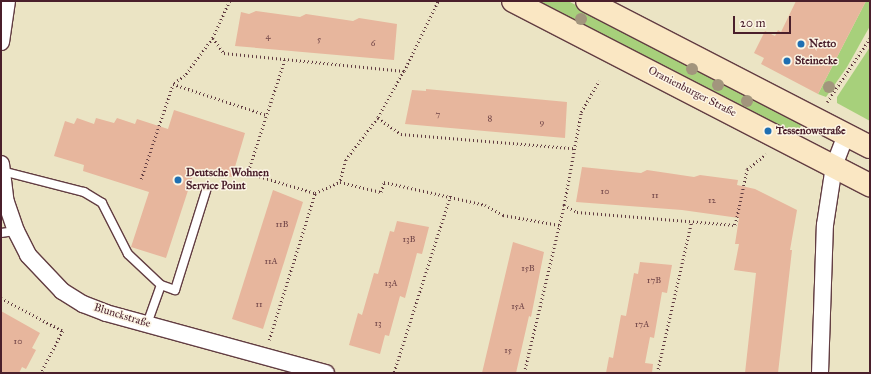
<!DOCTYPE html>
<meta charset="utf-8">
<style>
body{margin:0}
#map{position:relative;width:871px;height:374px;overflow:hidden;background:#ebe4c4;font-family:"IM FELL Great Primer",serif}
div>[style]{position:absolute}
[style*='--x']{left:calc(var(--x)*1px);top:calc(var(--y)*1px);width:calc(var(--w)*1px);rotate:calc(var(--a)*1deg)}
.green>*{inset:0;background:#a7d07b}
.building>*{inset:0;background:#e7b69d}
.path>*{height:2.5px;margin-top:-1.25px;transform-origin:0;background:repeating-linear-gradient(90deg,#623d42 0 1px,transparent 0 4px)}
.roads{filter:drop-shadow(1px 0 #623d42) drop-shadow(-1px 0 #623d42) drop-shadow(0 1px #623d42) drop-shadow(0 -1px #623d42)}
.lane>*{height:8px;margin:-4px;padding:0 4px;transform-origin:4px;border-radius:4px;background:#fff}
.street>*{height:16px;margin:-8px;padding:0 8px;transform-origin:8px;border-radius:8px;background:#fff}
.secondary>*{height:22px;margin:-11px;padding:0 11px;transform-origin:11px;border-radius:11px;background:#fae7c3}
.trees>*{width:12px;height:12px;margin:-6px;border-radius:50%;background:#a2957d}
.dots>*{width:11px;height:11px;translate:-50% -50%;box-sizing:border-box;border:2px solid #fcf5e5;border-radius:50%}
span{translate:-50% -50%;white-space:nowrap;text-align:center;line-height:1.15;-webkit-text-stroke:3px #fcf5e5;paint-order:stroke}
.number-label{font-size:9px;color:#714548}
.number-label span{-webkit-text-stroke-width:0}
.poi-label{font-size:11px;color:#4a1f2b;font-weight:700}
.left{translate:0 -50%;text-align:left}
.street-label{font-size:11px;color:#4a1f2b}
.frame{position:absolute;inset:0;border:2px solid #4a1f2b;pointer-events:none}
.scale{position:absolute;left:733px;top:16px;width:58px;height:18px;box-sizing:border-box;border:2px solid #4a1f2b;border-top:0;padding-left:5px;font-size:12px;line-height:14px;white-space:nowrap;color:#4a1f2b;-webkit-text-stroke:3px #fcf5e5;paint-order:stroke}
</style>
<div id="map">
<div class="green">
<i style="clip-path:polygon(533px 1px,568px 1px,803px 122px,795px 137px)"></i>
<i style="clip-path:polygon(866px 1px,870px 1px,870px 26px,847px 67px,826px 97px,818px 94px)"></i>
<i style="clip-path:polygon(870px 47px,870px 121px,837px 103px,837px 97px)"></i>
</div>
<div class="building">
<i style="clip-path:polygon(796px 1px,866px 1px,818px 94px,761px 64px,764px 58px,754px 53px,765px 31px,775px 36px,778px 30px,781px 32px)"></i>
<i style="clip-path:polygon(256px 11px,300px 17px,306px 14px,353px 21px,359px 18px,397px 24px,394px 60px,235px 46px,241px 12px,249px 14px)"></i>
<i style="clip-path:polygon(426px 89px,567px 102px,565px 138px,405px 124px,412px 90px,426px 91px)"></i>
<i style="clip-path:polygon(174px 110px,245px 133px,232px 177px,195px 169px,166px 258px,131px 247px,149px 192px,83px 171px,84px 165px,54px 156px,65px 121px,74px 124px,77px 118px,94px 124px,96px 118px,114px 123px,117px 118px,135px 124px,137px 119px,168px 129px)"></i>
<i style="clip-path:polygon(582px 167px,641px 173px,647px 170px,694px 177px,700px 175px,738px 180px,737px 185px,755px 189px,797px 210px,790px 250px,792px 250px,778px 373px,745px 373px,756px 273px,734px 270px,739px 244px,735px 244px,739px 218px,682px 210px,576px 202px)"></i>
<i style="clip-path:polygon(273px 190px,303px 202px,263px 329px,232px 319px)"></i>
<i style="clip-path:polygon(397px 221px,429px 227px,422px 254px,417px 253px,405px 298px,400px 296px,389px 336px,385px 335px,380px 354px,349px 345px,358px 313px,362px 315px,374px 273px,378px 274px,390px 231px,394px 232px)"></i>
<i style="clip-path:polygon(513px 242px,544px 252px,531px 317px,529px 316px,516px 373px,482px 373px)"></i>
<i style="clip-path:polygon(640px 262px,672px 265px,667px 293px,662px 292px,654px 338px,650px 337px,645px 363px,653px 364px,652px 373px,606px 373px,609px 357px,613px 358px,621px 315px,626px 316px,634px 273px,638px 274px)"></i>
<i style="clip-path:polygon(1px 311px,40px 333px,32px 348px,36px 350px,26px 369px,22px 367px,19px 373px,1px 373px)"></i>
</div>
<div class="path">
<i style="--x:230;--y:1;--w:41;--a:114.7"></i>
<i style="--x:213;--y:38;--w:19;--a:54"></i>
<i style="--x:224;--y:53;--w:181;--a:5.7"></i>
<i style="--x:404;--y:71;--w:78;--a:-64.1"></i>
<i style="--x:213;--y:38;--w:47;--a:126.4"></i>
<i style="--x:185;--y:76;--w:14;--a:146"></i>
<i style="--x:173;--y:84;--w:99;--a:18.3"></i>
<i style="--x:285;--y:60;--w:119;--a:108.1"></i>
<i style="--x:248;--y:173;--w:70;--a:16.6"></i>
<i style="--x:404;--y:71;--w:54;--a:119"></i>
<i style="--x:378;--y:118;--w:53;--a:127.3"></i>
<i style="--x:346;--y:160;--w:23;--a:105"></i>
<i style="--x:340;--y:182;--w:42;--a:13.7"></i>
<i style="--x:381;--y:192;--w:10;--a:-73"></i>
<i style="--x:384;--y:182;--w:104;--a:12.8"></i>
<i style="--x:485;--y:205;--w:21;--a:29"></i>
<i style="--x:503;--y:215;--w:57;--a:10.1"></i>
<i style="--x:827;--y:102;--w:77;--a:-56.1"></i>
<i style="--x:378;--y:118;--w:28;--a:35"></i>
<i style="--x:401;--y:134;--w:173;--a:4.7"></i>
<i style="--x:141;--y:179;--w:100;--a:-71.4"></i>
<i style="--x:564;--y:205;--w:15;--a:28"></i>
<i style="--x:577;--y:212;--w:159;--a:4.7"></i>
<i style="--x:735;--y:225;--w:57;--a:-77.9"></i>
<i style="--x:747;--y:169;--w:24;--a:-38"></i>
<i style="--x:1;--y:298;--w:70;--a:28"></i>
<i style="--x:63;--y:331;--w:47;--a:117.6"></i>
<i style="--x:269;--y:340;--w:154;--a:-72.6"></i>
<i style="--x:315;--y:193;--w:27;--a:-24"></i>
<i style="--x:394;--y:372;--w:185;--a:-72.3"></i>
<i style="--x:524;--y:373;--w:173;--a:-76.6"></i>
<i style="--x:564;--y:205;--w:95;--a:-79.6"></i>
<i style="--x:581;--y:112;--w:36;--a:-60"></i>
<i style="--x:657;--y:373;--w:154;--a:-77.2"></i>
</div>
<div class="roads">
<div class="lane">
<i style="--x:2;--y:171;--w:85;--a:14.4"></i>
<i style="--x:84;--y:192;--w:21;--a:31"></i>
<i style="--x:102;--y:203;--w:57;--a:63"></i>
<i style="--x:128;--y:254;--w:45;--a:43.2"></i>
<i style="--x:161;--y:285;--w:15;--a:20"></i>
<i style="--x:175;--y:290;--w:107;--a:-72.6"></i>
<i style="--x:1;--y:233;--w:15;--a:-8"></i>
<i style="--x:147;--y:324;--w:41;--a:-70.3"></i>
</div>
<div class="street">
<i style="--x:1;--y:42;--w:41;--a:-81.7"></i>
<i style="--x:1;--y:164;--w:38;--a:83"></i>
<i style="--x:6;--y:202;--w:31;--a:71"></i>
<i style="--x:16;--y:231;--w:27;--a:63"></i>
<i style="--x:28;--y:255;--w:50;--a:46.6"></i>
<i style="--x:62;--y:291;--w:25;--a:32"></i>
<i style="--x:83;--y:304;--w:25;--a:21"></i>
<i style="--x:106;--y:313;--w:228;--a:15.3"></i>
<i style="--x:820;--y:373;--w:148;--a:-88.1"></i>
<i style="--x:825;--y:225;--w:60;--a:-81.3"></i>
<i style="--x:834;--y:166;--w:33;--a:-69"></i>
</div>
<div class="secondary">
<i style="--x:513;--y:1;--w:402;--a:27.3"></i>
<i style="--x:587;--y:1;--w:318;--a:27.3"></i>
</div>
</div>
<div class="trees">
<i style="left:581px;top:19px"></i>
<i style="left:692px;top:69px"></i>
<i style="left:718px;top:85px"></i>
<i style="left:829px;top:87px"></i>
<i style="left:747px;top:101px"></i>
</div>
<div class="dots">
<i style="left:801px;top:44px;background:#1f6fb2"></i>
<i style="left:787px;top:61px;background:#1f6fb2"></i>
<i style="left:768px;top:131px;background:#1f6fb2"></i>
<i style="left:178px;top:180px;background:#1f6fb2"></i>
</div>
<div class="number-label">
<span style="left:268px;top:36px">4</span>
<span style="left:319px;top:39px">5</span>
<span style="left:373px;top:43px">6</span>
<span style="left:438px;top:114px">7</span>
<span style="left:490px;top:118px">8</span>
<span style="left:542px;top:122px">9</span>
<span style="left:605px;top:191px">10</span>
<span style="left:655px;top:195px">11</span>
<span style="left:712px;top:200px">12</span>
<span style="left:282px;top:224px">11B</span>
<span style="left:409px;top:239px">13B</span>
<span style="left:271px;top:261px">11A</span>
<span style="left:528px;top:268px">15B</span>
<span style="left:654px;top:280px">17B</span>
<span style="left:391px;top:283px">13A</span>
<span style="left:259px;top:304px">11</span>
<span style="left:518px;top:306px">15A</span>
<span style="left:378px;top:323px">13</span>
<span style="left:642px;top:324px">17A</span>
<span style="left:18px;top:341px">10</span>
<span style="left:508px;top:350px">15</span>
</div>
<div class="poi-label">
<span class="left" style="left:809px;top:44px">Netto</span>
<span class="left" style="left:795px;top:61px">Steinecke</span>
<span class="left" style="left:776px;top:131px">Tessenowstraße</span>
<span class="left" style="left:186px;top:180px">Deutsche Wohnen<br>Service Point</span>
</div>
<div class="street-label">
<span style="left:692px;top:92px;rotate:27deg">Oranienburger Straße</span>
<span style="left:122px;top:316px;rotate:17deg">Blunckstraße</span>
</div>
<div class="frame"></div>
<div class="scale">20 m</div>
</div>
